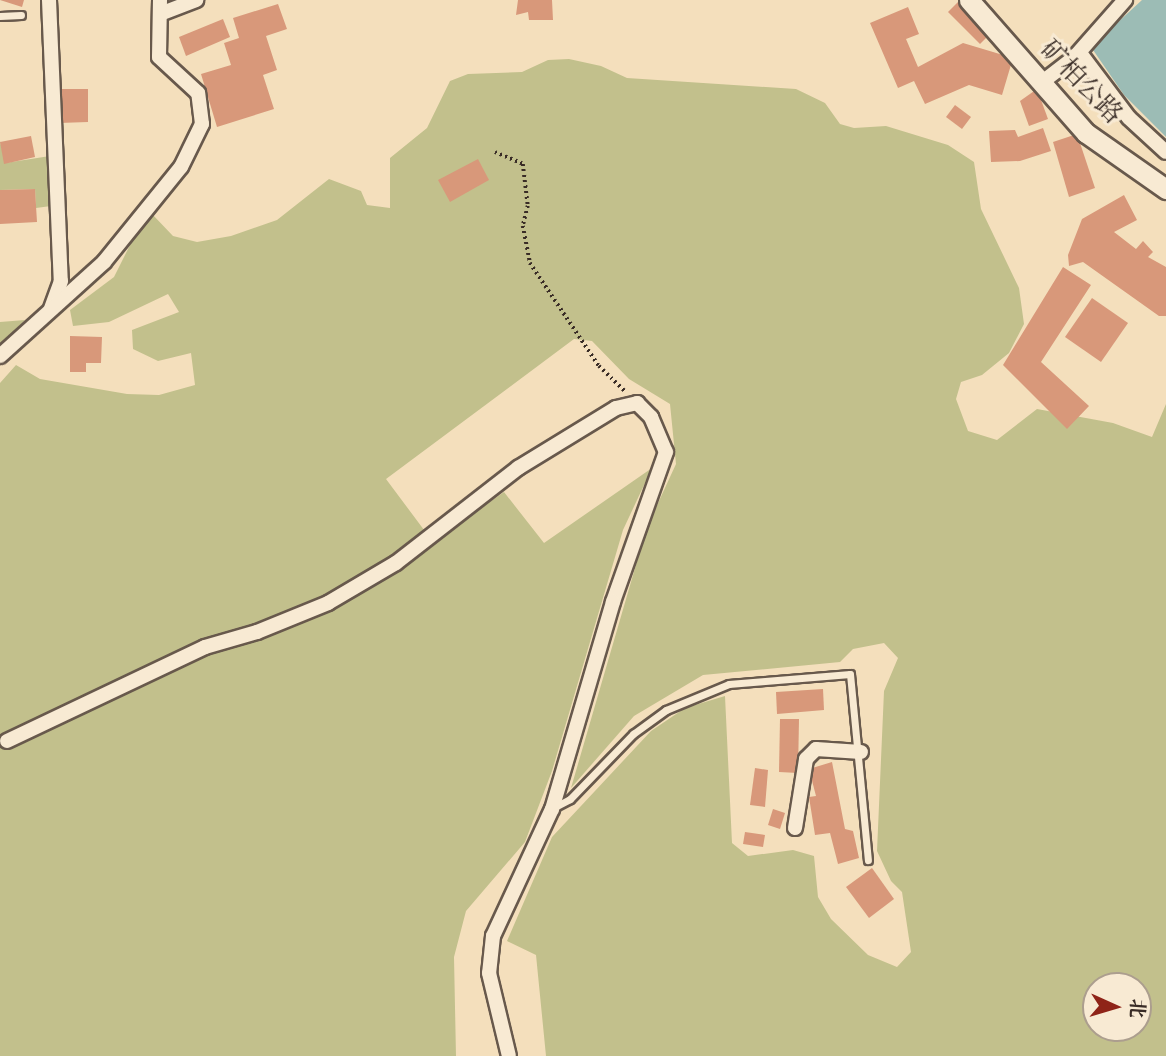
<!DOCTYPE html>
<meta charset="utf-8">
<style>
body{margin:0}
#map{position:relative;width:1166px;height:1056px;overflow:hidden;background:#f4dfbc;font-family:Vollkorn,"Noto Serif SC",serif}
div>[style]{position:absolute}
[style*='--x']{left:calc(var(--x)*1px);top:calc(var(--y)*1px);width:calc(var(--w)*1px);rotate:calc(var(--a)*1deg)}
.green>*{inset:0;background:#c2c08c}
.water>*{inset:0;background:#9cbcb5}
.building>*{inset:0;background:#d8987a}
.path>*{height:3.5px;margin-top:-1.75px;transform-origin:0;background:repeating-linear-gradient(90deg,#392c26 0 2px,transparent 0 5.5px)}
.roads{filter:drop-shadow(2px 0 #68594c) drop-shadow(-2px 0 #68594c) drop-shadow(0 2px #68594c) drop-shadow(0 -2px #68594c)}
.lane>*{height:7px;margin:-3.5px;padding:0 3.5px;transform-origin:3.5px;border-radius:3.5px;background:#f8ead3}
.street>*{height:14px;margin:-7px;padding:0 7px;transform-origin:7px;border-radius:7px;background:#f8ead3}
.secondary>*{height:19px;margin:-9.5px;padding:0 9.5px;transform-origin:9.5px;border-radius:9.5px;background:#f8ead3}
span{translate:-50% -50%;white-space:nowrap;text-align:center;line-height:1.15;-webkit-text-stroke:6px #f8ead3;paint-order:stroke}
.street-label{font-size:26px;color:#392c26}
.north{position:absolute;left:1082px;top:972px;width:70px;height:70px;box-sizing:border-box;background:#f8ead3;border:2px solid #ac9e8e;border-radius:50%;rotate:94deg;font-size:19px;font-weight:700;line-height:28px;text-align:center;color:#392c26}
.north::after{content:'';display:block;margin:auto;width:24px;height:32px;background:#8f2418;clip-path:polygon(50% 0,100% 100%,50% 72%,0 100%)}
</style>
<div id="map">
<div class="green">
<i style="clip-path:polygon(evenodd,569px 59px,601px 66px,627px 78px,796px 89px,825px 103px,840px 124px,854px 128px,886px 126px,948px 145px,974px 162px,981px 209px,1019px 288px,1024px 324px,1009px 353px,982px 375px,961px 382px,956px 399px,968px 431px,997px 440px,1037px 409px,1113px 423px,1152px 437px,1166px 404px,1166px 1056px,546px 1056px,536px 955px,507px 941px,552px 837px,651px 731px,685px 708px,725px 696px,732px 843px,748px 856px,793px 850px,814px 856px,818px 897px,831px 919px,868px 955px,897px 967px,911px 952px,902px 892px,891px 881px,877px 851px,884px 691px,898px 658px,884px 643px,853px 649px,840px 662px,703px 675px,634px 716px,571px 788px,647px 527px,676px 464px,670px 404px,629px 379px,592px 341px,574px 339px,386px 479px,433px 542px,504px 492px,544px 543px,652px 468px,623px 530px,552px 771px,525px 842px,466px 911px,454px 957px,456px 1056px,0 1056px,0 383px,16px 365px,40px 379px,127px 394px,159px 395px,195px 385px,191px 353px,158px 361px,133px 349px,132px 330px,179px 312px,168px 294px,109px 322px,73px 326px,70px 310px,114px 277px,143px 219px,152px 214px,173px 236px,197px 242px,231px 236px,277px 220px,329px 179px,361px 191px,367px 205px,390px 208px,390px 158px,427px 128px,450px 81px,468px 74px,522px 72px,548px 60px,569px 59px,1096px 986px,1138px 986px,1138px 1028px,1096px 1028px,1096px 986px)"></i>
<i style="clip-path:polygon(0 141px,5px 163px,50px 156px,51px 206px,36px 208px,35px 189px,0 190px)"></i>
<i style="clip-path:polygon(25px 320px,0 345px,0 322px)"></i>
</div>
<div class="water">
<i style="clip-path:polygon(1142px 0,1166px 0,1166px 137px,1124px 95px,1091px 47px)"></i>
</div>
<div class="building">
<i style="clip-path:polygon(0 0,24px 0,22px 7px)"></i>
<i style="clip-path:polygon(518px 0,552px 0,553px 20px,529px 20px,528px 12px,516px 15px)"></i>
<i style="clip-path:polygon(960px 0,992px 32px,980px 44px,948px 12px)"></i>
<i style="clip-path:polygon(278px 4px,287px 29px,266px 36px,277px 70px,263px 75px,274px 109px,217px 127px,201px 74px,231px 65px,224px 43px,239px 38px,233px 18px)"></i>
<i style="clip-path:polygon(908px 7px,919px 34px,906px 39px,918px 67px,963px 43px,1013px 58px,1002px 95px,969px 85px,925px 104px,914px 81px,898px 88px,870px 23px)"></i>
<i style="clip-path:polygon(223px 19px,230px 37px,186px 56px,179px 37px)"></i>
<i style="clip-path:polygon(59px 89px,88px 89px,88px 122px,59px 123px)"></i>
<i style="clip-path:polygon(1037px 89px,1048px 119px,1029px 126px,1020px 101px)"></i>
<i style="clip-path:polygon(955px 105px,971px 117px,962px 129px,946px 117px)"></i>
<i style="clip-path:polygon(1043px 128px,1051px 151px,1020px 161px,991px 162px,989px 131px,1015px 130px,1018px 137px)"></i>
<i style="clip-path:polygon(1077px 134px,1095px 188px,1069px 197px,1053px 142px)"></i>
<i style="clip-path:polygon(31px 136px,35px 157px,4px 164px,0 142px)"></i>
<i style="clip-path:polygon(478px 159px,489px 180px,450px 202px,438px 180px)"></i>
<i style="clip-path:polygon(35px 189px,37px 222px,0 224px,0 190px)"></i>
<i style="clip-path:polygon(1124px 195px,1137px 220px,1114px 232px,1136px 249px,1143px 241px,1153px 252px,1148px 257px,1166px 267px,1166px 316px,1159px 316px,1083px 262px,1069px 266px,1068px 255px,1082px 219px)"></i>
<i style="clip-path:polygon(1063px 267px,1091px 285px,1041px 362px,1089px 406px,1067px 429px,1003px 365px)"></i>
<i style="clip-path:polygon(1092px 298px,1128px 323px,1101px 362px,1065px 337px)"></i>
<i style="clip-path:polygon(70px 336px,102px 337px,101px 363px,86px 363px,86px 372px,70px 372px)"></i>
<i style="clip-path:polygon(823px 689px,824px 710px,777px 714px,776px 692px)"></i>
<i style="clip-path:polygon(780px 719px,799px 719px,798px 773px,779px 772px)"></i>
<i style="clip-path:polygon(832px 762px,845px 829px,853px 831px,859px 858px,838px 864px,830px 833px,815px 835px,809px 797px,816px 796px,809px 769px)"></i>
<i style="clip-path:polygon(755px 768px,768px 770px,765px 807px,750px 805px)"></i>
<i style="clip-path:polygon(773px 809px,785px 813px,780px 829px,768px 825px)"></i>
<i style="clip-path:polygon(745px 832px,765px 835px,763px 847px,743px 844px)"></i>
<i style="clip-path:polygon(872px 868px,894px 899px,869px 918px,846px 887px)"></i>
</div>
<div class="path">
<i style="--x:495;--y:152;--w:30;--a:23"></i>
<i style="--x:523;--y:164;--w:42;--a:83.2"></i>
<i style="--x:528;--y:206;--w:21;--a:104"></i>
<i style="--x:523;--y:226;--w:38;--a:79"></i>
<i style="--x:530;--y:263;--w:124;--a:56.2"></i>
<i style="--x:599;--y:366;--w:36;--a:44"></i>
</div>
<div class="roads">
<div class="lane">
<i style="--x:0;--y:16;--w:21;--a:-3"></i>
<i style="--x:553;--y:808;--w:19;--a:-28"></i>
<i style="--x:570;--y:799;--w:91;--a:-45.9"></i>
<i style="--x:633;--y:734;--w:41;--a:-36"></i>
<i style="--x:666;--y:710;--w:68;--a:-22.4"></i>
<i style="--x:729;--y:684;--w:121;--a:-4.7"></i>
<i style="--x:850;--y:674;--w:187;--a:84.5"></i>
</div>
<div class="street">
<i style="--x:49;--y:0;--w:281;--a:87.6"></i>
<i style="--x:61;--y:281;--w:29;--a:110"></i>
<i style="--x:160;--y:14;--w:39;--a:-21"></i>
<i style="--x:1073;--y:59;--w:79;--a:-48.6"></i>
<i style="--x:1041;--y:83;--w:49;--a:-37.6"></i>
<i style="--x:1080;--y:53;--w:81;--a:53"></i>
<i style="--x:1129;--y:118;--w:50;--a:42.6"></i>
<i style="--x:0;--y:356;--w:140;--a:-42.1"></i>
<i style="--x:104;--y:262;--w:122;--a:-51"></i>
<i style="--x:181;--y:167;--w:48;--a:-64"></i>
<i style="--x:202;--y:124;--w:31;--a:-97"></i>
<i style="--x:198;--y:93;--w:53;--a:-137.3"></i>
<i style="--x:159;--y:57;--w:57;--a:-89"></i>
<i style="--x:7;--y:741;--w:219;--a:-25.4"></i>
<i style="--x:205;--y:647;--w:54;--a:-16.1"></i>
<i style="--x:257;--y:632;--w:77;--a:-22.2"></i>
<i style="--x:328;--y:603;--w:79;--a:-30.5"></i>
<i style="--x:396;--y:563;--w:155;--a:-37.9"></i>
<i style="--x:518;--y:468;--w:115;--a:-31.5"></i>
<i style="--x:616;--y:408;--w:22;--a:-13"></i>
<i style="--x:637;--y:403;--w:20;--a:45"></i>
<i style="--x:651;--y:417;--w:38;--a:67"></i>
<i style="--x:666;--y:452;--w:159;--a:109.5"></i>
<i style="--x:613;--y:602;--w:216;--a:106.4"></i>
<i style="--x:552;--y:809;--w:140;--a:114.9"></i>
<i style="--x:493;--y:936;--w:37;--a:96"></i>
<i style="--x:489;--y:973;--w:85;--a:76.5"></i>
<i style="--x:795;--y:828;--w:70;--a:-80.9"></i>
<i style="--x:806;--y:759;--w:14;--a:-45"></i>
<i style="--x:816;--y:749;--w:45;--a:3.8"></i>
</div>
<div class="secondary">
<i style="--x:969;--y:0;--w:177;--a:48.7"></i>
<i style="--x:1086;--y:133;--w:98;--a:35"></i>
</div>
</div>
<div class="street-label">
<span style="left:1080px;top:83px;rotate:46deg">矿柏公路</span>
</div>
<div class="north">北</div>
</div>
